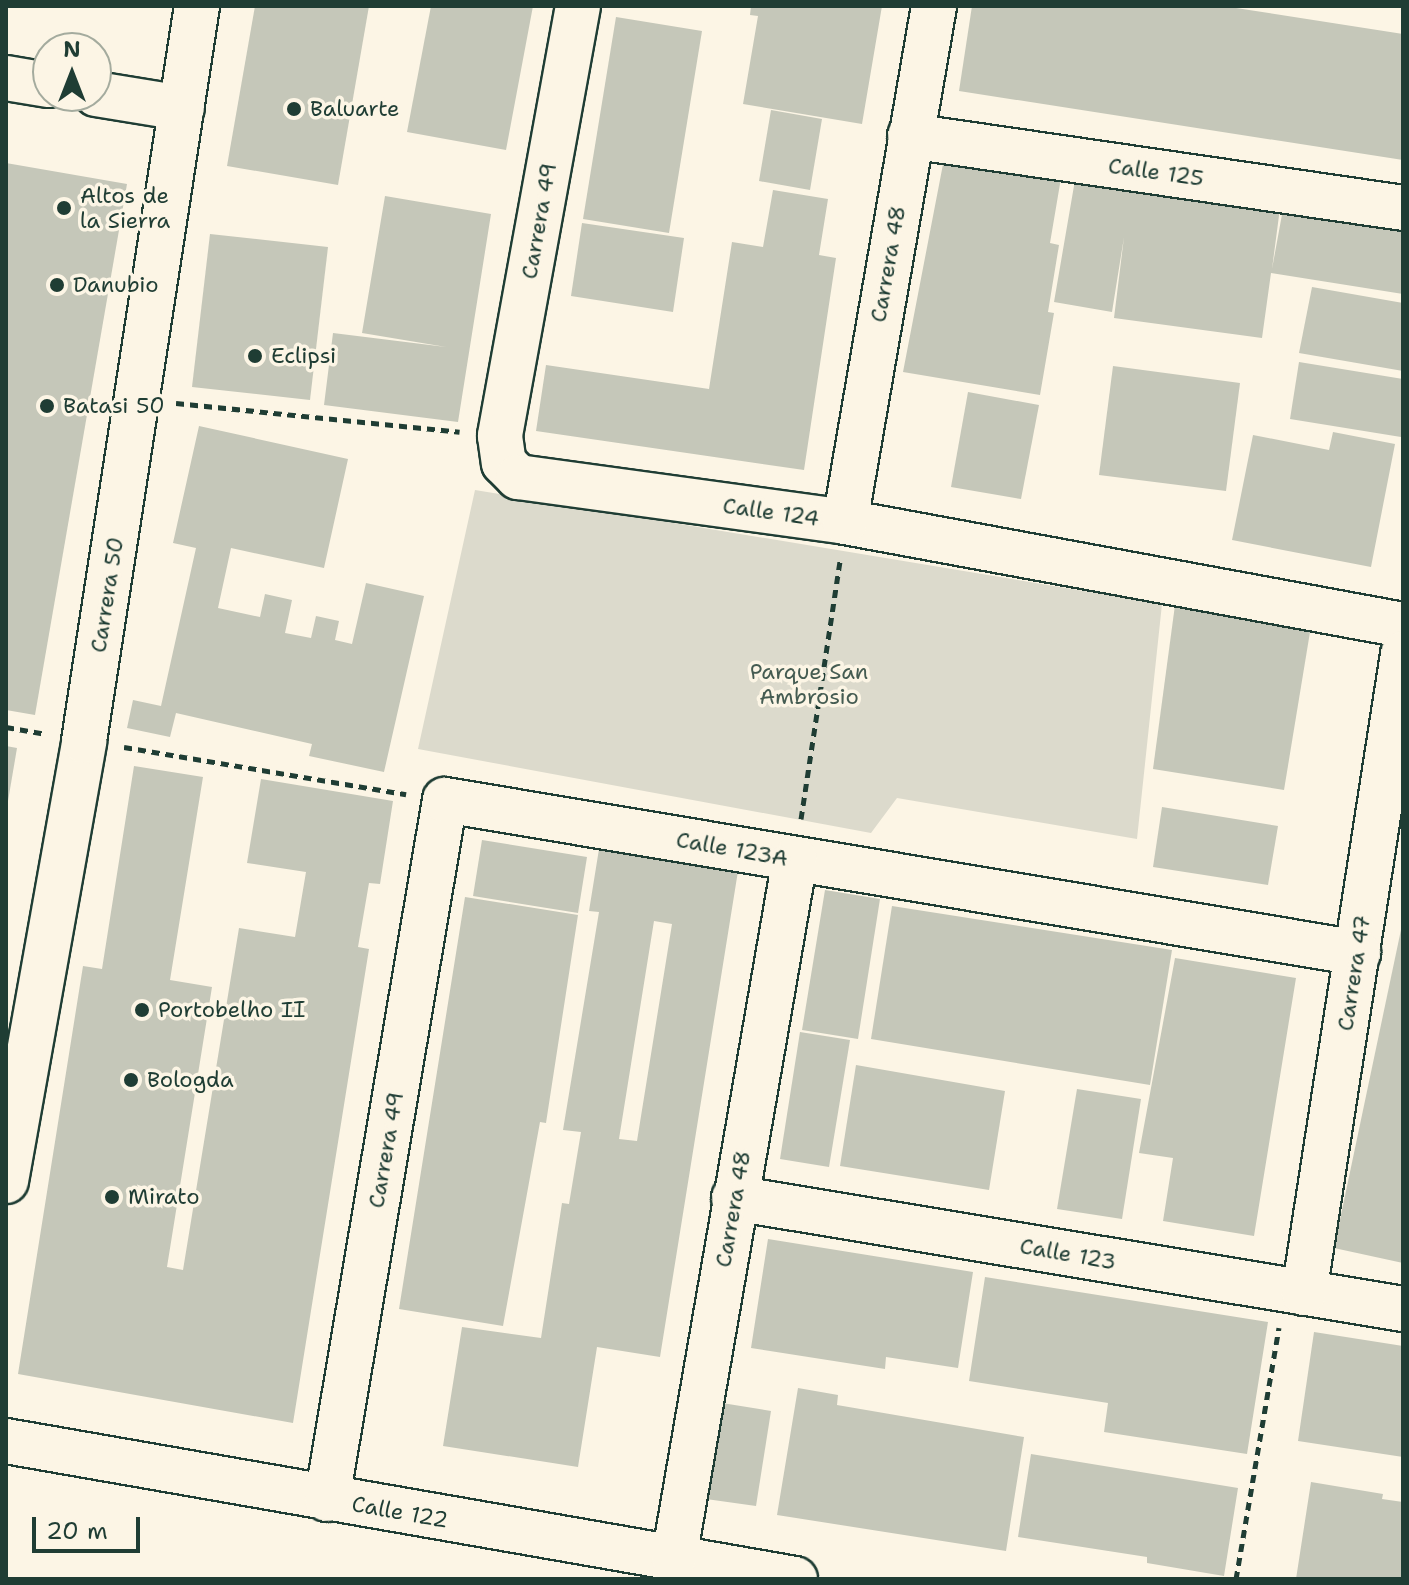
<!DOCTYPE html>
<style>
body{margin:0}
#map{position:relative;width:1409px;height:1585px;overflow:hidden;background:#fcf5e5;font-family:"Shantell Sans",sans-serif}
div>[style]{position:absolute}
[style*='--x']{left:calc(var(--x)*1px);top:calc(var(--y)*1px);width:calc(var(--w)*1px);rotate:calc(var(--a)*1deg)}
.green>*{inset:0;background:#dcdacc}
.building>*{inset:0;background:#c5c7b9}
.path>*{height:5px;margin-top:-2.5px;transform-origin:0;background:repeating-linear-gradient(90deg,#1f3d34 0 8px,transparent 0 14px)}
.roads{filter:drop-shadow(2px 0 #1f3d34) drop-shadow(-2px 0 #1f3d34) drop-shadow(0 2px #1f3d34) drop-shadow(0 -2px #1f3d34)}
.minor>*{height:44px;margin:-22px;padding:0 22px;transform-origin:22px;border-radius:22px;background:#fcf5e5}
.dots>*{width:22px;height:22px;translate:-50% -50%;box-sizing:border-box;border:4px solid #fcf5e5;border-radius:50%}
span{translate:-50% -50%;white-space:nowrap;text-align:center;line-height:1.15;-webkit-text-stroke:7px #fcf5e5;paint-order:stroke}
.poi-label{font-size:22px;color:#1f3d34}
.left{translate:0 -50%;text-align:left}
.street-label{font-size:22px;color:#1f3d34}
.park-label{font-size:22px;color:#455c52}
.frame{position:absolute;inset:0;border:8px solid #1f3d34;pointer-events:none}
.north{position:absolute;left:32px;top:32px;width:80px;height:80px;box-sizing:border-box;background:#fcf5e5;border:2px solid #a4ab9e;border-radius:50%;rotate:0deg;font-size:22px;font-weight:700;line-height:32px;text-align:center;color:#1f3d34}
.north::after{content:'';display:block;margin:auto;width:28px;height:36px;background:#1f3d34;clip-path:polygon(50% 0,100% 100%,50% 72%,0 100%)}
.scale{position:absolute;left:32px;top:1517px;width:108px;height:36px;box-sizing:border-box;border:4px solid #1f3d34;border-top:0;padding-left:10px;font-size:24px;line-height:28px;white-space:nowrap;color:#1f3d34;-webkit-text-stroke:6px #fcf5e5;paint-order:stroke}
</style>
<div id="map">
<div class="green">
<i style="clip-path:polygon(475px 490px,1162px 604px,1137px 839px,897px 798px,871px 833px,418px 749px)"></i>
</div>
<div class="building">
<i style="clip-path:polygon(255px 6px,369px 6px,338px 185px,227px 166px)"></i>
<i style="clip-path:polygon(431px 6px,533px 6px,506px 150px,407px 132px)"></i>
<i style="clip-path:polygon(751px 6px,882px 6px,862px 124px,743px 104px,758px 16px,750px 15px)"></i>
<i style="clip-path:polygon(972px 6px,1223px 6px,1403px 34px,1403px 160px,959px 91px)"></i>
<i style="clip-path:polygon(616px 17px,702px 31px,669px 233px,583px 219px)"></i>
<i style="clip-path:polygon(771px 110px,822px 119px,810px 190px,759px 181px)"></i>
<i style="clip-path:polygon(944px 159px,1061px 178px,1050px 243px,1059px 245px,1048px 312px,1054px 313px,1040px 395px,903px 372px)"></i>
<i style="clip-path:polygon(6px 163px,127px 184px,35px 715px,6px 710px)"></i>
<i style="clip-path:polygon(1075px 180px,1280px 208px,1272px 269px,1283px 209px,1403px 229px,1403px 294px,1271px 273px,1262px 338px,1114px 318px,1124px 237px,1112px 312px,1054px 302px)"></i>
<i style="clip-path:polygon(773px 190px,828px 199px,819px 255px,836px 258px,804px 470px,536px 431px,546px 365px,709px 389px,732px 242px,763px 247px)"></i>
<i style="clip-path:polygon(385px 196px,491px 214px,458px 422px,324px 405px,333px 333px,446px 347px,362px 333px)"></i>
<i style="clip-path:polygon(582px 223px,684px 238px,673px 312px,571px 296px)"></i>
<i style="clip-path:polygon(210px 234px,328px 247px,310px 400px,192px 387px)"></i>
<i style="clip-path:polygon(1312px 287px,1403px 303px,1403px 371px,1299px 353px)"></i>
<i style="clip-path:polygon(1299px 362px,1403px 379px,1401px 437px,1290px 419px)"></i>
<i style="clip-path:polygon(1113px 366px,1240px 383px,1226px 491px,1099px 475px)"></i>
<i style="clip-path:polygon(968px 392px,1039px 405px,1021px 499px,951px 487px)"></i>
<i style="clip-path:polygon(199px 426px,348px 459px,324px 568px,231px 548px,218px 608px,260px 617px,265px 594px,292px 600px,285px 633px,311px 638px,316px 616px,339px 621px,335px 640px,352px 644px,366px 583px,424px 596px,384px 772px,309px 756px,312px 744px,176px 713px,170px 737px,127px 728px,133px 700px,161px 706px,196px 548px,173px 543px)"></i>
<i style="clip-path:polygon(1333px 432px,1395px 444px,1371px 567px,1232px 540px,1253px 435px,1329px 450px)"></i>
<i style="clip-path:polygon(1175px 605px,1311px 626px,1284px 790px,1153px 769px)"></i>
<i style="clip-path:polygon(6px 746px,17px 748px,8px 801px,6px 801px)"></i>
<i style="clip-path:polygon(134px 766px,203px 777px,170px 980px,212px 987px,167px 1267px,183px 1270px,239px 928px,295px 937px,306px 872px,247px 863px,261px 779px,393px 801px,380px 884px,369px 883px,358px 947px,369px 949px,293px 1423px,18px 1374px,83px 966px,102px 969px)"></i>
<i style="clip-path:polygon(1162px 807px,1278px 826px,1268px 885px,1153px 867px)"></i>
<i style="clip-path:polygon(482px 840px,587px 857px,578px 913px,473px 896px)"></i>
<i style="clip-path:polygon(evenodd,599px 849px,738px 871px,660px 1357px,597px 1347px,578px 1467px,443px 1446px,462px 1327px,541px 1338px,562px 1203px,569px 1204px,581px 1132px,563px 1130px,599px 912px,589px 911px,599px 849px,654px 921px,672px 924px,637px 1141px,619px 1139px,654px 921px)"></i>
<i style="clip-path:polygon(825px 890px,880px 899px,858px 1039px,802px 1030px)"></i>
<i style="clip-path:polygon(465px 897px,578px 915px,546px 1123px,540px 1122px,503px 1326px,399px 1309px)"></i>
<i style="clip-path:polygon(892px 906px,1172px 950px,1150px 1085px,871px 1039px)"></i>
<i style="clip-path:polygon(1402px 925px,1403px 925px,1403px 1263px,1334px 1248px)"></i>
<i style="clip-path:polygon(1175px 958px,1296px 978px,1254px 1236px,1163px 1221px,1173px 1158px,1139px 1153px)"></i>
<i style="clip-path:polygon(800px 1032px,850px 1040px,829px 1167px,780px 1159px)"></i>
<i style="clip-path:polygon(856px 1065px,1005px 1091px,989px 1190px,840px 1166px)"></i>
<i style="clip-path:polygon(1077px 1089px,1141px 1099px,1122px 1219px,1057px 1209px)"></i>
<i style="clip-path:polygon(768px 1239px,973px 1272px,958px 1368px,886px 1357px,885px 1369px,751px 1348px)"></i>
<i style="clip-path:polygon(985px 1277px,1268px 1322px,1247px 1454px,1104px 1432px,1108px 1403px,969px 1381px)"></i>
<i style="clip-path:polygon(1314px 1332px,1403px 1346px,1403px 1457px,1298px 1441px)"></i>
<i style="clip-path:polygon(798px 1388px,838px 1395px,837px 1405px,1024px 1437px,1006px 1551px,777px 1515px)"></i>
<i style="clip-path:polygon(722px 1403px,771px 1411px,756px 1506px,706px 1499px)"></i>
<i style="clip-path:polygon(1031px 1454px,1238px 1488px,1224px 1576px,1147px 1563px,1147px 1557px,1018px 1537px)"></i>
<i style="clip-path:polygon(1311px 1482px,1383px 1494px,1382px 1499px,1403px 1502px,1403px 1579px,1296px 1579px)"></i>
</div>
<div class="path">
<i style="--x:176;--y:403;--w:285;--a:5.8"></i>
<i style="--x:6;--y:727;--w:41;--a:9.9"></i>
<i style="--x:124;--y:747;--w:286;--a:9.5"></i>
<i style="--x:801;--y:819;--w:262;--a:-81.4"></i>
<i style="--x:1236;--y:1579;--w:255;--a:-80.3"></i>
</div>
<div class="roads">
<div class="minor">
<i style="--x:578;--y:6;--w:437;--a:100.3"></i>
<i style="--x:500;--y:436;--w:27;--a:82"></i>
<i style="--x:504;--y:463;--w:20;--a:45"></i>
<i style="--x:518;--y:477;--w:330;--a:7.8"></i>
<i style="--x:845;--y:522;--w:567;--a:10.46"></i>
<i style="--x:6;--y:78;--w:43;--a:9.5"></i>
<i style="--x:96;--y:94;--w:87;--a:9.2"></i>
<i style="--x:910;--y:136;--w:498;--a:8.3"></i>
<i style="--x:845;--y:522;--w:524;--a:-80.21"></i>
<i style="--x:6;--y:1181;--w:447;--a:-79.9"></i>
<i style="--x:84;--y:741;--w:744;--a:-81.26"></i>
<i style="--x:734;--y:1198;--w:678;--a:9.42"></i>
<i style="--x:1304;--y:1293;--w:647;--a:-81.19"></i>
<i style="--x:6;--y:1441;--w:801;--a:9.92"></i>
<i style="--x:327;--y:1499;--w:709;--a:-80.42"></i>
<i style="--x:445;--y:800;--w:926;--a:9.51"></i>
<i style="--x:674;--y:1558;--w:709;--a:-80.18"></i>
</div>
</div>
<div class="dots">
<i style="left:294px;top:109px;background:#1f3d34"></i>
<i style="left:64px;top:208px;background:#1f3d34"></i>
<i style="left:57px;top:285px;background:#1f3d34"></i>
<i style="left:255px;top:356px;background:#1f3d34"></i>
<i style="left:47px;top:406px;background:#1f3d34"></i>
<i style="left:142px;top:1010px;background:#1f3d34"></i>
<i style="left:131px;top:1080px;background:#1f3d34"></i>
<i style="left:112px;top:1197px;background:#1f3d34"></i>
</div>
<div class="poi-label">
<span class="left" style="left:310px;top:109px">Baluarte</span>
<span class="left" style="left:80px;top:208px">Altos de<br>la Sierra</span>
<span class="left" style="left:73px;top:285px">Danubio</span>
<span class="left" style="left:271px;top:356px">Eclipsi</span>
<span class="left" style="left:63px;top:406px">Batasi 50</span>
<span class="left" style="left:158px;top:1010px">Portobelho II</span>
<span class="left" style="left:147px;top:1080px">Bologda</span>
<span class="left" style="left:128px;top:1197px">Mirato</span>
</div>
<div class="street-label">
<span style="left:1156px;top:172px;rotate:8deg">Calle 125</span>
<span style="left:539px;top:221px;rotate:-80deg">Carrera 49</span>
<span style="left:888px;top:264px;rotate:-80deg">Carrera 48</span>
<span style="left:771px;top:512px;rotate:8deg">Calle 124</span>
<span style="left:107px;top:595px;rotate:-81deg">Carrera 50</span>
<span style="left:732px;top:849px;rotate:10deg">Calle 123A</span>
<span style="left:1354px;top:973px;rotate:-81deg">Carrera 47</span>
<span style="left:386px;top:1150px;rotate:-80deg">Carrera 49</span>
<span style="left:733px;top:1209px;rotate:-80deg">Carrera 48</span>
<span style="left:1068px;top:1254px;rotate:10deg">Calle 123</span>
<span style="left:400px;top:1512px;rotate:10deg">Calle 122</span>
</div>
<div class="park-label">
<span style="left:809px;top:684px">Parque San<br>Ambrosio</span>
</div>
<div class="frame"></div>
<div class="north">N</div>
<div class="scale">20 m</div>
</div>
